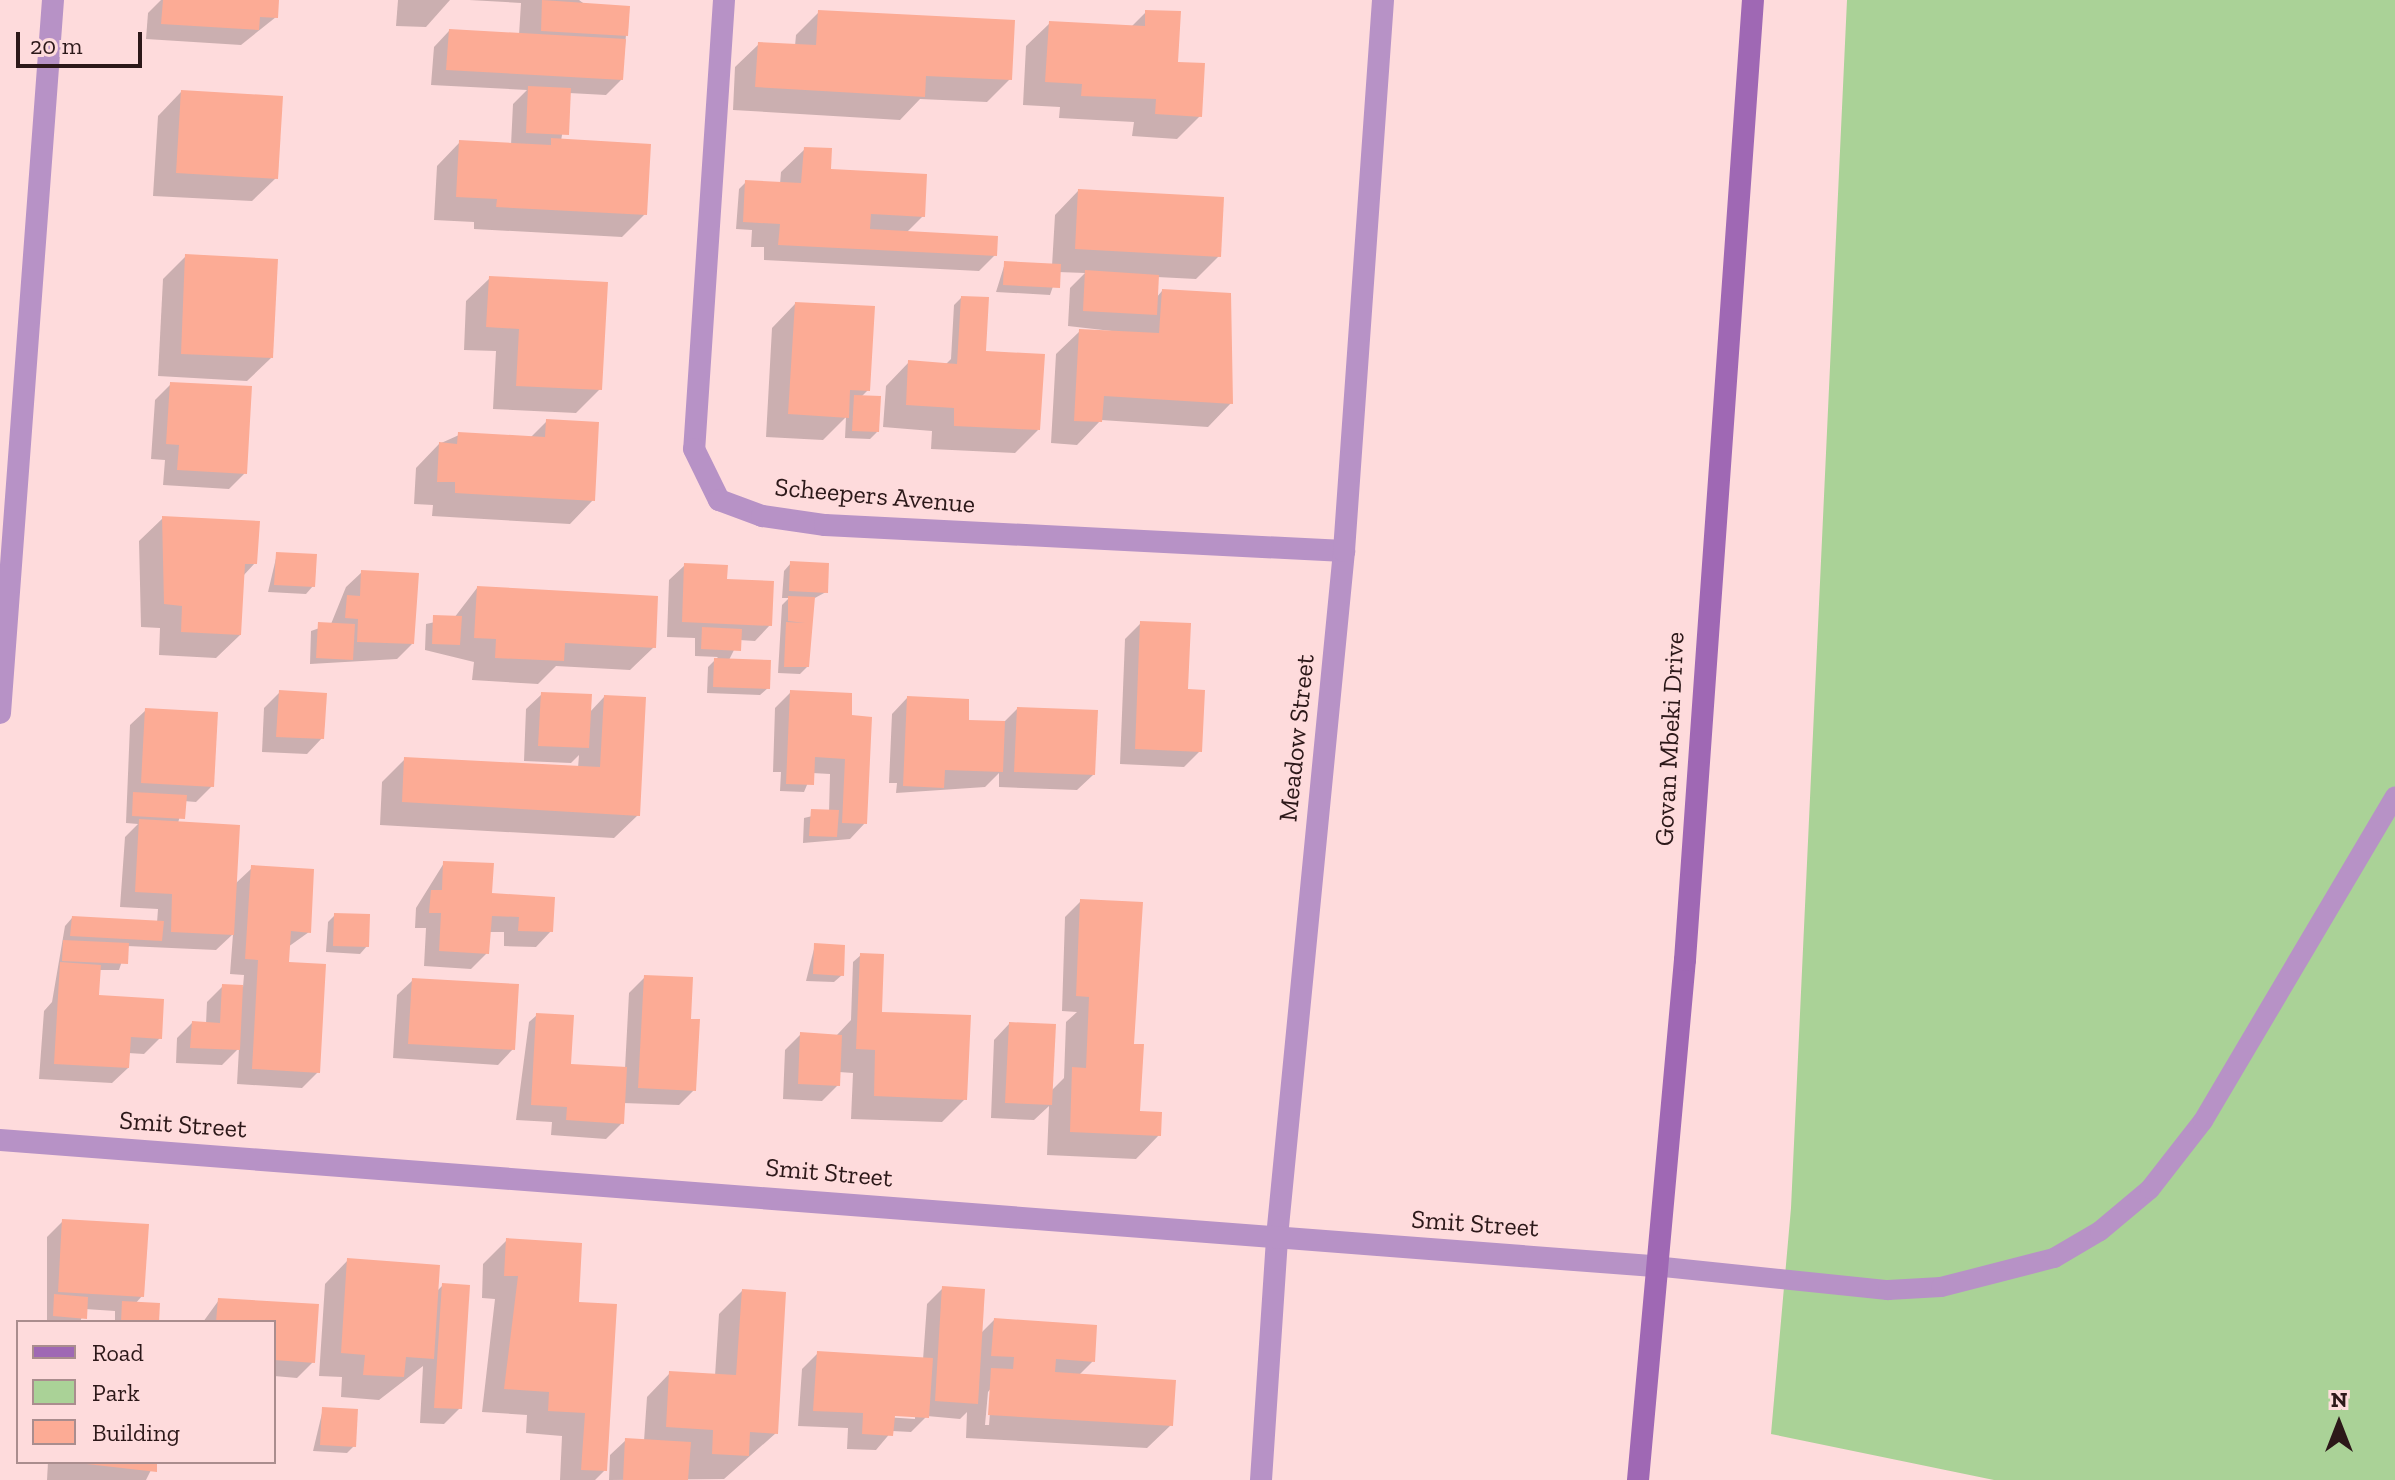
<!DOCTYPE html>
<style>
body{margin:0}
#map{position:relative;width:2395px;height:1480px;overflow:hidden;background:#fedbdc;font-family:"Zilla Slab",serif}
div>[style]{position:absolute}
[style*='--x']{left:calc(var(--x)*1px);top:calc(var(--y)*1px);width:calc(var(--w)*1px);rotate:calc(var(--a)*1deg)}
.green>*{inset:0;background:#aad297}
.shadow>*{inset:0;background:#0003}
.building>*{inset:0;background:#fcab95}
.service>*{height:20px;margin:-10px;padding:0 10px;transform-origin:10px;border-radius:10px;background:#b792c6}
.minor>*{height:22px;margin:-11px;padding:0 11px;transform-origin:11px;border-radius:11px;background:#b792c6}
.tertiary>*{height:22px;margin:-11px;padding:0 11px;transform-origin:11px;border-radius:11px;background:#b792c6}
.secondary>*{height:22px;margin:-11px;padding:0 11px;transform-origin:11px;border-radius:11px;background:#9f68b4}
span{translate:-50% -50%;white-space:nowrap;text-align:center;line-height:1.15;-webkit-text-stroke:6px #fedbdc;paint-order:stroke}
.street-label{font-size:26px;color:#2c1819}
.legend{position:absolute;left:16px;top:1320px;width:260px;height:144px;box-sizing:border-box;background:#fedbdc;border:2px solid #aa8d8e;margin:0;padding:10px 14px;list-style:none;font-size:24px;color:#2c1819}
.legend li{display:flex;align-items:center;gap:16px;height:40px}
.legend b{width:40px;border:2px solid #aa8d8e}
.north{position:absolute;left:2299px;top:1384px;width:80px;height:80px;-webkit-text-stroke:6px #fedbdc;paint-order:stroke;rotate:0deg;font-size:22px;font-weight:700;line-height:32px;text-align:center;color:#2c1819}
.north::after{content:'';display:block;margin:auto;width:28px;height:36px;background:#2c1819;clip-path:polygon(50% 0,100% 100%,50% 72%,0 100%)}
.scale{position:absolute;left:16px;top:32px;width:126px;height:36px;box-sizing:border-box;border:4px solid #2c1819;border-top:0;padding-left:10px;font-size:24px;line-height:28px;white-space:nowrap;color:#2c1819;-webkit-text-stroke:6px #fedbdc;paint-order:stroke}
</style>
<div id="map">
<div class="green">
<i style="clip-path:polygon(1847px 0,2395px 0,2395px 1480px,1994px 1480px,1771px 1434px,1791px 1208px)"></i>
</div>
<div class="shadow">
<i style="clip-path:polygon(161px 0,277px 0,276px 17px,241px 45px,146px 39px,148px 13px)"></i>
<i style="clip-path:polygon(398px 0,450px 0,426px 27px,396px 26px)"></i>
<i style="clip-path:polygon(469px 0,579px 0,626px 35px,622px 79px,606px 95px,569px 93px,561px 141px,645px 214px,622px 237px,474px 229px,474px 222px,434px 220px,437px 166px,460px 142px,511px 145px,513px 104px,527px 90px,431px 85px,434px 47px,449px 31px,519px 35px,521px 3px)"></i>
<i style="clip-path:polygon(819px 12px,1010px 79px,987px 102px,920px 99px,900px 120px,733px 110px,735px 67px,759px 44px,795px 46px,796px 35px)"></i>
<i style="clip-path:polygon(1146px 12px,1200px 116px,1177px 139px,1132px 136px,1134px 122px,1059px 118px,1060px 107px,1023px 105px,1026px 46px,1050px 23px,1131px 27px)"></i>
<i style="clip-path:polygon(181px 92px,276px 178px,252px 201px,153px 196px,158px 116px)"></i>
<i style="clip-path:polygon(805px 149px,829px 171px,923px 216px,906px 233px,995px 255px,979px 271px,764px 260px,764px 247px,751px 247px,752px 230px,736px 229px,739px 189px,746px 182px,780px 184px,781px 172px)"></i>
<i style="clip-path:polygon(1078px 191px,1219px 256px,1196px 279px,1157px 277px,1156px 298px,1162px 291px,1231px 403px,1208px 427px,1101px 420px,1077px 445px,1051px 443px,1056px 354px,1080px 331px,1138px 334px,1068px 326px,1070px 288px,1085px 273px,1058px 272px,1050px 295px,996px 292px,1005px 263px,1052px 266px,1055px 215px)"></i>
<i style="clip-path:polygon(186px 256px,271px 358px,247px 381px,158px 376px,163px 279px)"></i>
<i style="clip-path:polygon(490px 278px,600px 389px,576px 413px,493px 409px,496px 351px,464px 350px,466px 301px)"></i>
<i style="clip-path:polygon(961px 298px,984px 353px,1038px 430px,1015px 453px,931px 449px,932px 431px,883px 427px,886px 386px,909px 362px,945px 365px,951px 359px,954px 305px)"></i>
<i style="clip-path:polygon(795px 304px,868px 390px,861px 397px,877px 432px,870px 439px,845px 438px,846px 417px,823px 440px,766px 437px,772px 328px)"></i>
<i style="clip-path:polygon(171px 384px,245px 473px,229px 489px,163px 485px,165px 460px,151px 459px,155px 400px)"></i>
<i style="clip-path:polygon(547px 421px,593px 500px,570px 524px,432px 516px,433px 505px,414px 504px,416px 468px,439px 444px,459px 435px,530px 438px)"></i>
<i style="clip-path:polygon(163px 518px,255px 563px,243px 576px,240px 635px,216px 658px,159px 655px,160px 628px,141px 627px,139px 541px)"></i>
<i style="clip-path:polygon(277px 554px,313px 586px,306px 594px,268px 592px)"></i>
<i style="clip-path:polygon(791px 563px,826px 592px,813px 599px,808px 666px,800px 674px,778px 673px,782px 605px,789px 598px,782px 598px,784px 571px)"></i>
<i style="clip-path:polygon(685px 565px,725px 581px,770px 625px,755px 641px,739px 640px,729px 660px,768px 688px,760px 695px,707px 693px,708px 667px,718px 657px,695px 656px,695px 638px,667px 637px,669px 580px)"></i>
<i style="clip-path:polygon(362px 572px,412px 644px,397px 659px,310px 664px,311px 631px,331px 624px,346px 587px)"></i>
<i style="clip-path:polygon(477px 588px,654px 647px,630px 670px,556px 666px,538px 684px,472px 680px,474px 662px,425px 650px,426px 624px,454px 618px)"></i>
<i style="clip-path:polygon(1141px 623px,1186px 691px,1200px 751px,1184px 767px,1120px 764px,1125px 639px)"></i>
<i style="clip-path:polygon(280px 692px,322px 738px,307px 754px,262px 752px,264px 708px)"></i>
<i style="clip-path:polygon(791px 692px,850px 717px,865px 823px,850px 839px,803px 843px,804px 818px,829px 812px,830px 774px,812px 773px,804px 792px,780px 791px,781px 772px,773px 772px,775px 708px)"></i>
<i style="clip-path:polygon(542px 694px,589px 713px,604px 697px,638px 815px,614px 838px,380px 825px,382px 782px,405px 759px,578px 768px,579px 755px,571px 763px,524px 761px,526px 709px)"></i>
<i style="clip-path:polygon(907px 698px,967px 722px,1003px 723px,1017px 709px,1093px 775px,1077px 790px,999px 787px,999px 773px,985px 787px,896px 793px,897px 783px,889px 783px,892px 714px)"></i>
<i style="clip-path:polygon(146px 710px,212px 786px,196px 802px,184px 801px,178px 823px,235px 884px,252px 868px,309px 932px,288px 947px,287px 964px,318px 1072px,302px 1088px,237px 1084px,239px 1048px,222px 1065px,176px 1063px,177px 1038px,192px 1023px,206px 1024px,207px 1002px,223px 986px,243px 987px,244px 975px,230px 974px,233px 934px,216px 950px,127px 946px,119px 970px,99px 970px,97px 994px,160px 1038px,144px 1054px,128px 1053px,128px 1068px,112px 1083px,39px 1079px,44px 1011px,52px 1002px,65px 926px,72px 918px,157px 923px,158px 909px,120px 907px,125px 837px,138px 824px,126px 823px,130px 725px)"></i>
<i style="clip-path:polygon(444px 863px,490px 895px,551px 931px,536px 947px,504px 946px,504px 932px,489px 932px,487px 953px,471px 969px,424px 966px,426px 928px,415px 928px,416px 908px)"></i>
<i style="clip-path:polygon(1081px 901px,1141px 903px,1132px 1046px,1138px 1113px,1159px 1135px,1136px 1159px,1047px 1155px,1049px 1106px,1034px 1120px,991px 1118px,994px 1040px,1009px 1024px,1051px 1091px,1064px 1078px,1066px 1022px,1077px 1012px,1062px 1011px,1065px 917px)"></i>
<i style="clip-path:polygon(335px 915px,367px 946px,360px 954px,326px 952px,328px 922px)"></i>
<i style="clip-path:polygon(815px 945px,842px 975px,834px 982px,806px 981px)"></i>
<i style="clip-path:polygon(861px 955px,880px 1011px,965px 1099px,942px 1122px,851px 1119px,853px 1073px,839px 1072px,838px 1085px,822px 1101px,783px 1099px,785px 1050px,801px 1034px,836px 1036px,851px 1020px,853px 962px)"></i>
<i style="clip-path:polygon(645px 977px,694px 1090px,679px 1105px,623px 1103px,622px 1123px,606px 1139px,551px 1135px,552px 1122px,516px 1120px,529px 1022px,537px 1015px,566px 1066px,625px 1069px,629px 993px)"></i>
<i style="clip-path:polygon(413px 980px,513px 1049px,498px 1065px,393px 1058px,397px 995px)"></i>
<i style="clip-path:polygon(63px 1221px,142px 1296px,135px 1304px,157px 1322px,115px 1322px,115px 1311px,85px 1309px,80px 1322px,47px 1322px,47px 1237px)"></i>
<i style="clip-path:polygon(507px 1240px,577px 1304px,605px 1470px,595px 1480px,560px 1480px,562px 1436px,526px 1433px,527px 1415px,482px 1412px,495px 1299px,482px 1298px,483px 1264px)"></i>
<i style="clip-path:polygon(348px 1260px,436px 1292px,443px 1285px,460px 1408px,444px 1424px,420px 1423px,423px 1366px,379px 1400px,341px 1397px,342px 1377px,319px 1376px,325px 1284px)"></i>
<i style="clip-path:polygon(evenodd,943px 1288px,980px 1334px,994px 1320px,1093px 1361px,1079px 1375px,1171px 1425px,1147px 1448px,966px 1438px,967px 1412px,960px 1419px,927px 1416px,911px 1432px,892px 1431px,876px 1450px,847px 1449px,848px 1428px,798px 1426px,802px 1369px,818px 1353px,923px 1360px,927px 1304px,943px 1288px,992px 1387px,989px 1425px,985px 1425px,988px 1392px,992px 1387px,943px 1288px,885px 1413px,915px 1415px,915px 1419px,885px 1417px,885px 1413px)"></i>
<i style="clip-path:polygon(742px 1291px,776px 1433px,724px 1479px,609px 1480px,610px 1455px,626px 1440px,644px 1441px,647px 1397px,670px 1373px,715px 1376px,719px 1314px)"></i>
<i style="clip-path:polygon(219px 1300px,316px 1306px,313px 1362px,297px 1378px,274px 1376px,274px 1322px,203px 1322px)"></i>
<i style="clip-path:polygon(323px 1409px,354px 1446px,347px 1453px,313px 1451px)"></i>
<i style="clip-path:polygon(48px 1462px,155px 1462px,146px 1480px,47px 1480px)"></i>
</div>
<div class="building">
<i style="clip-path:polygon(163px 0,279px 0,278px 18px,260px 17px,259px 30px,161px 24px)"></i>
<i style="clip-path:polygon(542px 0,630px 6px,628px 36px,541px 31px)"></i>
<i style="clip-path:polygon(818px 10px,1015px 20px,1012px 80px,926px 76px,925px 97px,755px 87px,758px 42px,816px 45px)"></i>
<i style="clip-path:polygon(1145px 10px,1181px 11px,1178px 62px,1205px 63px,1202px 117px,1155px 114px,1156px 99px,1081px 96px,1082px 84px,1045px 82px,1049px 21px,1145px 26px)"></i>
<i style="clip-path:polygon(449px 29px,626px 39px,623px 80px,446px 70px)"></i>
<i style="clip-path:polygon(528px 86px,571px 88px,569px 135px,526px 133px)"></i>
<i style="clip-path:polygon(181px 90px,283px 96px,278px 179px,176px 173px)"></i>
<i style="clip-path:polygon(551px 138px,651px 144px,647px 215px,496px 207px,497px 199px,456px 197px,459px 140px,551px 145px)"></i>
<i style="clip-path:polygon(804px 147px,832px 148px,831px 169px,927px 174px,925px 217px,871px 214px,870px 229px,998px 236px,997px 256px,778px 245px,780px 224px,743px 222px,745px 180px,801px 183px)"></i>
<i style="clip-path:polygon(1078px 189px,1224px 197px,1221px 257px,1075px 249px)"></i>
<i style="clip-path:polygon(185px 254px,278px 259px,273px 358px,181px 354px)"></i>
<i style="clip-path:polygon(1004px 261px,1061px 264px,1060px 288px,1003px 285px)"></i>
<i style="clip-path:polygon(1085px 270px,1159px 275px,1157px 315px,1083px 311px)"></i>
<i style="clip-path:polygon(489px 276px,608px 282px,602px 390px,516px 386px,519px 329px,486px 327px)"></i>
<i style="clip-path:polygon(1162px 289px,1231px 293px,1233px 404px,1104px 396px,1102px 422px,1074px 421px,1079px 329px,1159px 333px)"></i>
<i style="clip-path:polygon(961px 296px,989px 297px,986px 351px,1045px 354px,1040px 430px,954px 426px,954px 408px,906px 405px,908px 360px,957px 364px)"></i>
<i style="clip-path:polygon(795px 302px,875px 306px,870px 391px,850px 390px,849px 418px,788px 414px)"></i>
<i style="clip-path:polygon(170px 382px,252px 386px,247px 474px,177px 470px,179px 445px,166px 444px)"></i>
<i style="clip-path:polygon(854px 395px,881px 396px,879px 432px,852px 431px)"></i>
<i style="clip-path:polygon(546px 419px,599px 422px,595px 501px,455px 493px,455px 482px,437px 482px,439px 442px,457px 444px,458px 432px,545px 437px)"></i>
<i style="clip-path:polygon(162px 516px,260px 521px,257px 564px,245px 564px,241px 635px,181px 632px,182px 606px,164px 604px)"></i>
<i style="clip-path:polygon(276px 552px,317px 554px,315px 587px,274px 585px)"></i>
<i style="clip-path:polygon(790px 561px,829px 563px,828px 593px,789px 591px)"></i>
<i style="clip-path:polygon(684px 563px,728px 565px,727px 579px,774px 581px,772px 626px,682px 622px)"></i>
<i style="clip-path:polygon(361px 570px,419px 573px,414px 644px,357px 642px,358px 619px,345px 618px,347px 595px,360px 596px)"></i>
<i style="clip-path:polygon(477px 586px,658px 596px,656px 648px,565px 643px,564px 661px,495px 658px,496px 639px,474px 638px)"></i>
<i style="clip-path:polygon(788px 596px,815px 597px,809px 667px,784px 667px,786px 622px,805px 623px,788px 621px)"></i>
<i style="clip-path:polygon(433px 615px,462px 616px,460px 645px,432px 644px)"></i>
<i style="clip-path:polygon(1140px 621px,1191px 623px,1188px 689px,1205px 690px,1202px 752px,1135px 749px)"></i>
<i style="clip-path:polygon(318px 622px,355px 624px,353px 660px,316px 658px)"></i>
<i style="clip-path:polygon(702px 627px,742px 629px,741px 651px,701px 649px)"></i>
<i style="clip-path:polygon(714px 658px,771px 660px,770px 689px,713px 687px)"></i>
<i style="clip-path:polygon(279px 690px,327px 693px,324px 739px,276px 737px)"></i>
<i style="clip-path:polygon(790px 690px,852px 693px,852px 715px,872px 717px,867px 824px,842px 823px,845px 759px,815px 757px,814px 785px,786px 784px)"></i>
<i style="clip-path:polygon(541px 692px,592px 694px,589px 748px,538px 746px)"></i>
<i style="clip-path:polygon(604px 695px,646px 697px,640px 816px,402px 802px,404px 757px,600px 767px)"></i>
<i style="clip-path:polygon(907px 696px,969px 699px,969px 720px,1005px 721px,1003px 772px,945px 770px,944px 788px,903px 786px)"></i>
<i style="clip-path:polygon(1017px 707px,1098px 710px,1095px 775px,1014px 772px)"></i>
<i style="clip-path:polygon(145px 708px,218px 712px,214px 787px,141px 783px)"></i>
<i style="clip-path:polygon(133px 792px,187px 795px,185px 819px,132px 816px)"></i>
<i style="clip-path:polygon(811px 809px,839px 810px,837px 837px,809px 836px)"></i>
<i style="clip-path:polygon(139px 819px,240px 825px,234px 935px,171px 932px,172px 894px,135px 892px)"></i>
<i style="clip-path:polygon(443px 861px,494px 863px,492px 893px,555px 897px,553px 932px,518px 931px,519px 917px,492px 916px,489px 954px,439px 951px,441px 913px,429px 913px,431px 890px,442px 890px)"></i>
<i style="clip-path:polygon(251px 865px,314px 869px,311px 933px,291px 931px,289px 962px,326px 964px,320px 1073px,252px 1069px,258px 960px,245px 959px)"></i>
<i style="clip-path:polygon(1080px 899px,1143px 902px,1134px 1044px,1144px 1044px,1140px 1111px,1162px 1112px,1161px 1136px,1070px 1132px,1072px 1067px,1086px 1068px,1089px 997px,1076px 996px)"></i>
<i style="clip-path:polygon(334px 913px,370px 914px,369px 947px,333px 946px)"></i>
<i style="clip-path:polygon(72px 916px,164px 921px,162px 941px,70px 936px)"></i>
<i style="clip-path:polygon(63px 940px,129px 943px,128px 964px,62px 961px)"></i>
<i style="clip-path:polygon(814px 943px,845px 945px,844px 976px,813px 974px)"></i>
<i style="clip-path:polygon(860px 953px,884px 954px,882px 1012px,971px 1015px,967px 1100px,874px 1096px,875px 1050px,856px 1049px)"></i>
<i style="clip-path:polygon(60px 962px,101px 965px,99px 995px,164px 999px,162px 1039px,131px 1037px,129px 1068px,54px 1064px)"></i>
<i style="clip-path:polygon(644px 975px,693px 977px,691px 1019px,700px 1019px,696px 1091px,638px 1088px)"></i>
<i style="clip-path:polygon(412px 978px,519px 984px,515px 1050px,408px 1044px)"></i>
<i style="clip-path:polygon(222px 984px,243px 985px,240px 1050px,190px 1048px,192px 1021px,220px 1023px)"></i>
<i style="clip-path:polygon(536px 1013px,574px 1015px,571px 1064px,627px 1067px,624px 1124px,566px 1120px,567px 1107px,531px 1105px)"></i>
<i style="clip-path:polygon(1009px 1022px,1056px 1024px,1052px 1105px,1005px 1103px)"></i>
<i style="clip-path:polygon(800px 1032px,842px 1035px,840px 1086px,798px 1084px)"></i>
<i style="clip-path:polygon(62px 1219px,149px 1224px,144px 1297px,58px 1292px)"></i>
<i style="clip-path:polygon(506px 1238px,582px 1243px,579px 1302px,617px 1304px,607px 1471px,581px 1470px,585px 1413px,548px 1411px,549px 1392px,504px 1389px,518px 1276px,504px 1276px)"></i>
<i style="clip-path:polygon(347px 1258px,440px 1265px,434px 1359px,406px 1357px,404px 1377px,363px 1375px,365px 1355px,341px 1353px)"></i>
<i style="clip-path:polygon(442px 1283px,470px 1285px,462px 1409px,434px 1408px)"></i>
<i style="clip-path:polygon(942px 1286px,985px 1289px,978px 1404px,935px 1401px)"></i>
<i style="clip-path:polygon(742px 1289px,786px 1292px,778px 1434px,750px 1432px,749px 1456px,712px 1454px,713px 1430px,666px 1427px,669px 1371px,736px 1375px)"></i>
<i style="clip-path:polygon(54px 1294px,88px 1297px,87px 1319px,53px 1316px)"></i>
<i style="clip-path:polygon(218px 1298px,319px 1304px,315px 1363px,274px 1360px,274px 1322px,216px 1322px)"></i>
<i style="clip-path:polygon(122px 1301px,160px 1303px,159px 1322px,121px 1322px)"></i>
<i style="clip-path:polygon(994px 1318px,1097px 1325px,1095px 1362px,1056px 1359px,1055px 1372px,1176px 1380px,1173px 1426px,988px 1415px,991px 1368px,1013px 1369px,1014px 1357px,991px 1356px)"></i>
<i style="clip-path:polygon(817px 1351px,933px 1358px,929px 1418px,895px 1416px,893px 1436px,862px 1434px,863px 1413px,813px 1411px)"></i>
<i style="clip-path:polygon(322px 1407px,358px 1409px,356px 1447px,320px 1445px)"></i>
<i style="clip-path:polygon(625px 1438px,691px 1442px,688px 1480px,623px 1480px)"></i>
<i style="clip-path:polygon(69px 1462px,157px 1462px,157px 1472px)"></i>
</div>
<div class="service">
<i style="--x:1654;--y:1266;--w:235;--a:5.9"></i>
<i style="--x:1888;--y:1290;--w:53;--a:-3.2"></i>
<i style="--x:1941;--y:1287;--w:117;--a:-14.4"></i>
<i style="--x:2054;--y:1258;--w:53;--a:-30.4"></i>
<i style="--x:2100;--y:1231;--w:65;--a:-40"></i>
<i style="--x:2150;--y:1189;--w:86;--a:-52.1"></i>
<i style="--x:2203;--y:1121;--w:377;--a:-59.4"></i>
</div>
<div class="minor">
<i style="--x:724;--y:0;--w:450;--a:93.8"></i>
<i style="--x:694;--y:449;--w:57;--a:63.9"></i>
<i style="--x:719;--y:500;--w:46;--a:20.4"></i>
<i style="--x:762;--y:516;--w:64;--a:8.1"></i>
<i style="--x:825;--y:525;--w:520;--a:2.87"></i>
<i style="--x:0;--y:713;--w:715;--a:-85.75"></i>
<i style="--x:1261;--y:1480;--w:244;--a:-86.2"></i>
<i style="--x:1277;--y:1237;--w:689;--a:-84.42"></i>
<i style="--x:1344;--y:551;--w:552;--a:-85.95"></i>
</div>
<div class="tertiary">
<i style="--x:0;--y:1140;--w:1659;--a:4.36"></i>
</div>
<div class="secondary">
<i style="--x:1638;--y:1480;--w:522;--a:-84.84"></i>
<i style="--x:1685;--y:960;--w:962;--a:-85.95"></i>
</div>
<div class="street-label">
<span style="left:875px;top:496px;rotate:5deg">Scheepers Avenue</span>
<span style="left:1297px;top:738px;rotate:-84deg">Meadow Street</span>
<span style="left:1670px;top:739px;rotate:-87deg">Govan Mbeki Drive</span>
<span style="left:183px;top:1125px;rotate:4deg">Smit Street</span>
<span style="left:829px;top:1173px;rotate:5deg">Smit Street</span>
<span style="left:1475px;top:1224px;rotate:4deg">Smit Street</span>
</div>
<ul class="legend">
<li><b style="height:10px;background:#9f68b4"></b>Road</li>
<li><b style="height:22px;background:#aad297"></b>Park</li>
<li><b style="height:22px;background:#fcab95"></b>Building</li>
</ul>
<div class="north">N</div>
<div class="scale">20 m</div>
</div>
